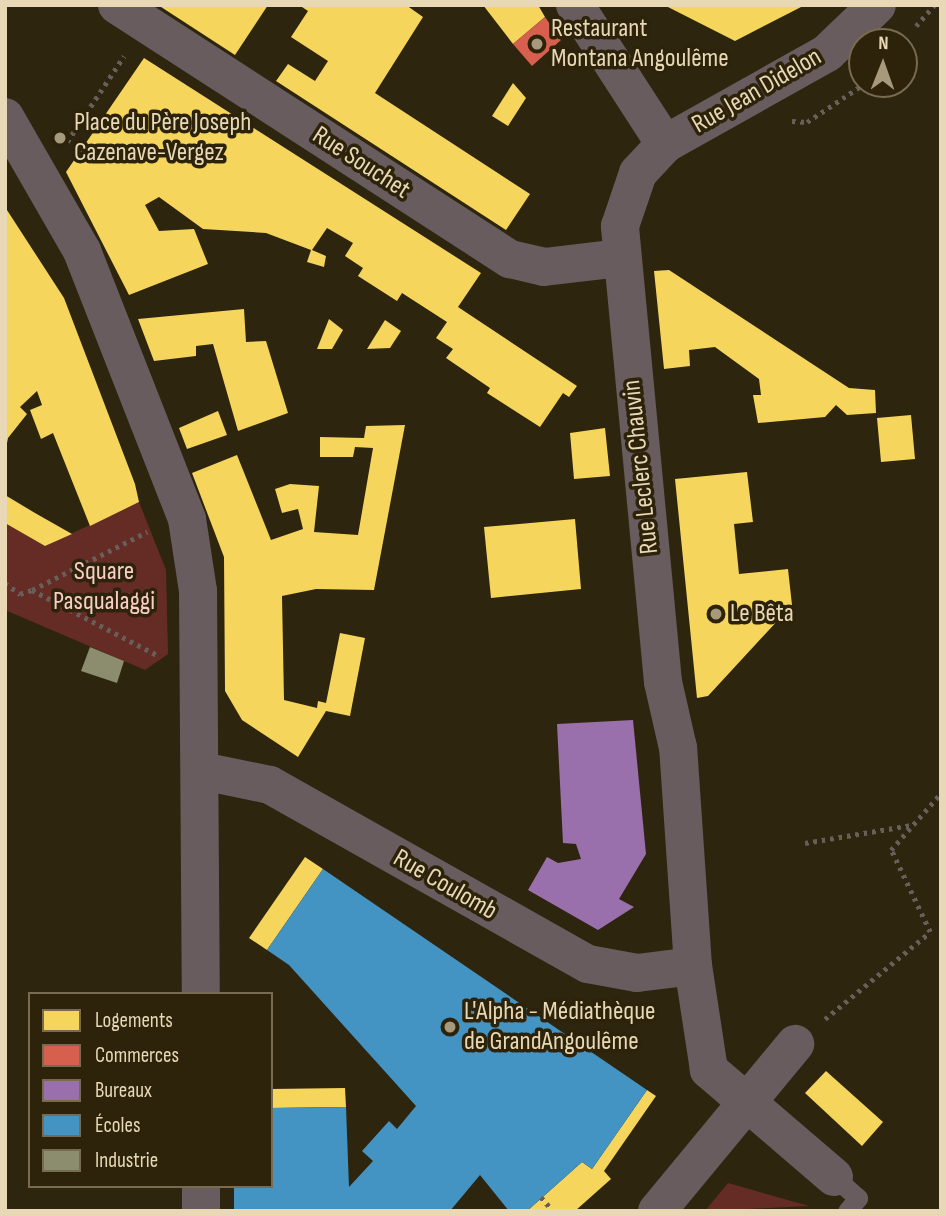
<!DOCTYPE html>
<meta charset="utf-8">
<style>
body{margin:0}
#map{position:relative;width:946px;height:1216px;overflow:hidden;background:#2e250f;font-family:"Sofia Sans Condensed",sans-serif}
div>[style]{position:absolute}
[style*='--x']{left:calc(var(--x)*1px);top:calc(var(--y)*1px);width:calc(var(--w)*1px);rotate:calc(var(--a)*1deg)}
.green>*{inset:0;background:#652c25}
.homes>*{inset:0;background:#f6d55c}
.shops>*{inset:0;background:#d6604d}
.offices>*{inset:0;background:#9970ab}
.schools>*{inset:0;background:#4393c3}
.industry>*{inset:0;background:#8c8c6e}
.path>*{height:4.5px;margin-top:-2.25px;transform-origin:0;background:repeating-linear-gradient(90deg,#685e5a 0 3.5px,transparent 0 8.5px)}
.lane>*{height:19px;margin:-9.5px;padding:0 9.5px;transform-origin:9.5px;border-radius:9.5px;background:#685c5f}
.street>*{height:38px;margin:-19px;padding:0 19px;transform-origin:19px;border-radius:19px;background:#685c5f}
.dots>*{width:19px;height:19px;translate:-50% -50%;box-sizing:border-box;border:4px solid #2d230b;border-radius:50%}
span{translate:-50% -50%;white-space:nowrap;text-align:center;line-height:1.15;-webkit-text-stroke:7px #2d230b;paint-order:stroke}
.poi-label{font-size:26px;color:#e8d8b5}
.left{translate:0 -50%;text-align:left}
.street-label{font-size:26px;color:#e8d8b5}
.park-label{font-size:26px;color:#facdc8}
.frame{position:absolute;inset:0;border:7px solid #e8d8b5;pointer-events:none}
.legend{position:absolute;left:28px;top:992px;width:245px;height:196px;box-sizing:border-box;background:#2d230b;border:2px solid #786b4f;margin:0;padding:9px 12px;list-style:none;font-size:21px;color:#e8d8b5}
.legend li{display:flex;align-items:center;gap:14px;height:35px}
.legend b{width:35px;border:2px solid #786b4f}
.north{position:absolute;left:848px;top:28px;width:70px;height:70px;box-sizing:border-box;background:#2d230b;border:2px solid #786b4f;border-radius:50%;rotate:1deg;font-size:19px;font-weight:700;line-height:28px;text-align:center;color:#e8d8b5}
.north::after{content:'';display:block;margin:auto;width:24px;height:32px;background:#a7997b;clip-path:polygon(50% 0,100% 100%,50% 72%,0 100%)}
</style>
<div id="map">
<div class="green">
<i style="clip-path:polygon(139px 502px,166px 570px,168px 654px,145px 670px,5px 610px,5px 523px,45px 546px)"></i>
<i style="clip-path:polygon(728px 1183px,809px 1206px,705px 1211px)"></i>
</div>
<div class="homes">
<i style="clip-path:polygon(158px 5px,268px 5px,235px 55px)"></i>
<i style="clip-path:polygon(299px 5px,406px 5px,423px 17px,375px 93px,530px 194px,506px 230px,276px 81px,288px 64px,315px 81px,328px 61px,291px 37px,308px 11px)"></i>
<i style="clip-path:polygon(483px 5px,538px 5px,545px 17px,513px 44px)"></i>
<i style="clip-path:polygon(664px 5px,805px 5px,735px 41px)"></i>
<i style="clip-path:polygon(144px 58px,481px 273px,458px 307px,577px 386px,569px 397px,563px 393px,540px 427px,487px 393px,490px 388px,446px 358px,453px 349px,436px 338px,447px 322px,402px 293px,397px 301px,358px 276px,363px 268px,345px 256px,353px 243px,327px 228px,312px 250px,326px 256px,324px 267px,307px 262px,311px 250px,266px 233px,203px 229px,159px 197px,145px 205px,159px 231px,194px 229px,208px 264px,129px 295px,66px 172px)"></i>
<i style="clip-path:polygon(513px 83px,526px 98px,508px 126px,492px 116px)"></i>
<i style="clip-path:polygon(5px 207px,64px 298px,135px 484px,139px 502px,90px 526px,53px 433px,41px 439px,30px 410px,42px 405px,37px 391px,20px 407px,27px 414px,8px 438px,5px 453px)"></i>
<i style="clip-path:polygon(669px 270px,849px 388px,875px 390px,876px 413px,847px 415px,836px 405px,825px 417px,758px 423px,753px 395px,761px 395px,759px 379px,715px 347px,689px 350px,690px 366px,664px 369px,654px 271px)"></i>
<i style="clip-path:polygon(244px 309px,246px 342px,266px 341px,288px 413px,238px 431px,213px 344px,196px 346px,196px 356px,154px 361px,138px 319px)"></i>
<i style="clip-path:polygon(329px 319px,343px 330px,332px 349px,317px 349px)"></i>
<i style="clip-path:polygon(385px 320px,401px 331px,390px 348px,367px 349px)"></i>
<i style="clip-path:polygon(218px 411px,227px 435px,187px 449px,179px 428px)"></i>
<i style="clip-path:polygon(911px 415px,915px 459px,881px 462px,877px 418px)"></i>
<i style="clip-path:polygon(405px 425px,374px 590px,316px 589px,282px 596px,284px 700px,317px 708px,318px 701px,326px 703px,340px 633px,365px 638px,350px 716px,326px 711px,298px 757px,242px 720px,225px 691px,224px 557px,192px 473px,237px 455px,271px 540px,303px 529px,298px 509px,282px 513px,275px 489px,290px 484px,319px 486px,314px 532px,358px 535px,373px 448px,355px 447px,353px 457px,320px 457px,320px 437px,364px 438px,366px 426px)"></i>
<i style="clip-path:polygon(605px 428px,610px 476px,574px 479px,570px 433px)"></i>
<i style="clip-path:polygon(747px 472px,753px 522px,734px 524px,739px 574px,788px 569px,792px 605px,708px 696px,697px 698px,675px 479px)"></i>
<i style="clip-path:polygon(5px 495px,35px 513px,72px 534px,45px 546px,5px 523px)"></i>
<i style="clip-path:polygon(575px 519px,581px 589px,491px 598px,484px 527px)"></i>
<i style="clip-path:polygon(305px 857px,323px 869px,267px 950px,249px 938px)"></i>
<i style="clip-path:polygon(826px 1071px,883px 1122px,862px 1146px,805px 1093px)"></i>
<i style="clip-path:polygon(345px 1088px,346px 1107px,271px 1108px,271px 1089px)"></i>
<i style="clip-path:polygon(647px 1090px,656px 1096px,604px 1171px,611px 1179px,575px 1211px,527px 1211px,582px 1162px,592px 1169px)"></i>
</div>
<div class="shops">
<i style="clip-path:polygon(545px 17px,561px 40px,532px 66px,513px 44px)"></i>
</div>
<div class="offices">
<i style="clip-path:polygon(633px 720px,646px 854px,619px 899px,634px 907px,598px 930px,528px 890px,547px 857px,558px 863px,581px 859px,576px 844px,563px 843px,557px 724px)"></i>
</div>
<div class="schools">
<i style="clip-path:polygon(323px 869px,647px 1090px,592px 1169px,582px 1162px,527px 1211px,509px 1211px,480px 1175px,450px 1211px,234px 1211px,234px 1186px,271px 1186px,271px 1108px,346px 1107px,349px 1187px,373px 1161px,362px 1151px,389px 1121px,397px 1129px,416px 1106px,289px 965px,267px 950px)"></i>
</div>
<div class="industry">
<i style="clip-path:polygon(90px 647px,124px 661px,117px 683px,81px 671px)"></i>
</div>
<div class="path">
<i style="--x:916;--y:26;--w:28;--a:-49"></i>
<i style="--x:792;--y:121;--w:15;--a:4"></i>
<i style="--x:807;--y:122;--w:69;--a:-33.7"></i>
<i style="--x:67;--y:142;--w:103;--a:-56.5"></i>
<i style="--x:5;--y:583;--w:19;--a:36"></i>
<i style="--x:20;--y:594;--w:13;--a:-18"></i>
<i style="--x:32;--y:590;--w:129;--a:-26.8"></i>
<i style="--x:32;--y:590;--w:141;--a:27.5"></i>
<i style="--x:805;--y:843;--w:108;--a:-9.6"></i>
<i style="--x:825;--y:1019;--w:136;--a:-39.6"></i>
<i style="--x:930;--y:932;--w:91;--a:-115.4"></i>
<i style="--x:891;--y:850;--w:76;--a:-48.7"></i>
<i style="--x:541;--y:1197;--w:18;--a:49"></i>
</div>
<div class="lane">
<i style="--x:834;--y:1177;--w:32;--a:41"></i>
<i style="--x:858;--y:1198;--w:17;--a:130"></i>
</div>
<div class="street">
<i style="--x:117;--y:5;--w:468;--a:32.9"></i>
<i style="--x:510;--y:259;--w:35;--a:13"></i>
<i style="--x:544;--y:267;--w:78;--a:-6.7"></i>
<i style="--x:575;--y:5;--w:166;--a:57.1"></i>
<i style="--x:5;--y:117;--w:155;--a:60.1"></i>
<i style="--x:82;--y:251;--w:288;--a:68.6"></i>
<i style="--x:187;--y:519;--w:73;--a:81.3"></i>
<i style="--x:198;--y:591;--w:403;--a:89.6"></i>
<i style="--x:202;--y:771;--w:69;--a:11.6"></i>
<i style="--x:270;--y:785;--w:365;--a:29.4"></i>
<i style="--x:588;--y:964;--w:50;--a:10.4"></i>
<i style="--x:637;--y:973;--w:56;--a:-7.1"></i>
<i style="--x:834;--y:1177;--w:165;--a:-139.4"></i>
<i style="--x:709;--y:1070;--w:105;--a:-98.7"></i>
<i style="--x:693;--y:966;--w:219;--a:-93.9"></i>
<i style="--x:678;--y:748;--w:68;--a:-102.8"></i>
<i style="--x:663;--y:682;--w:458;--a:-95.4"></i>
<i style="--x:620;--y:226;--w:56;--a:-71.2"></i>
<i style="--x:638;--y:173;--w:40;--a:-47"></i>
<i style="--x:665;--y:144;--w:186;--a:-29.3"></i>
<i style="--x:827;--y:53;--w:69;--a:-43.8"></i>
<i style="--x:201;--y:1186;--w:25;--a:90"></i>
<i style="--x:657;--y:1211;--w:217;--a:-50.4"></i>
</div>
<div class="dots">
<i style="left:537px;top:44px;background:#a7997b"></i>
<i style="left:60px;top:138px;background:#a7997b"></i>
<i style="left:716px;top:614px;background:#a7997b"></i>
<i style="left:450px;top:1027px;background:#a7997b"></i>
</div>
<div class="poi-label">
<span class="left" style="left:551px;top:44px">Restaurant<br>Montana Angoulême</span>
<span class="left" style="left:74px;top:138px">Place du Père Joseph<br>Cazenave-Vergez</span>
<span class="left" style="left:730px;top:614px">Le Bêta</span>
<span class="left" style="left:464px;top:1027px">L'Alpha - Médiathèque<br>de GrandAngoulême</span>
</div>
<div class="street-label">
<span style="left:757px;top:91px;rotate:-30deg">Rue Jean Didelon</span>
<span style="left:361px;top:163px;rotate:33deg">Rue Souchet</span>
<span style="left:641px;top:467px;rotate:-96deg">Rue Leclerc Chauvin</span>
<span style="left:445px;top:885px;rotate:30deg">Rue Coulomb</span>
</div>
<div class="park-label">
<span style="left:104px;top:587px">Square<br>Pasqualaggi</span>
</div>
<div class="frame"></div>
<ul class="legend">
<li><b style="height:19px;background:#f6d55c"></b>Logements</li>
<li><b style="height:19px;background:#d6604d"></b>Commerces</li>
<li><b style="height:19px;background:#9970ab"></b>Bureaux</li>
<li><b style="height:19px;background:#4393c3"></b>Écoles</li>
<li><b style="height:19px;background:#8c8c6e"></b>Industrie</li>
</ul>
<div class="north">N</div>
</div>
